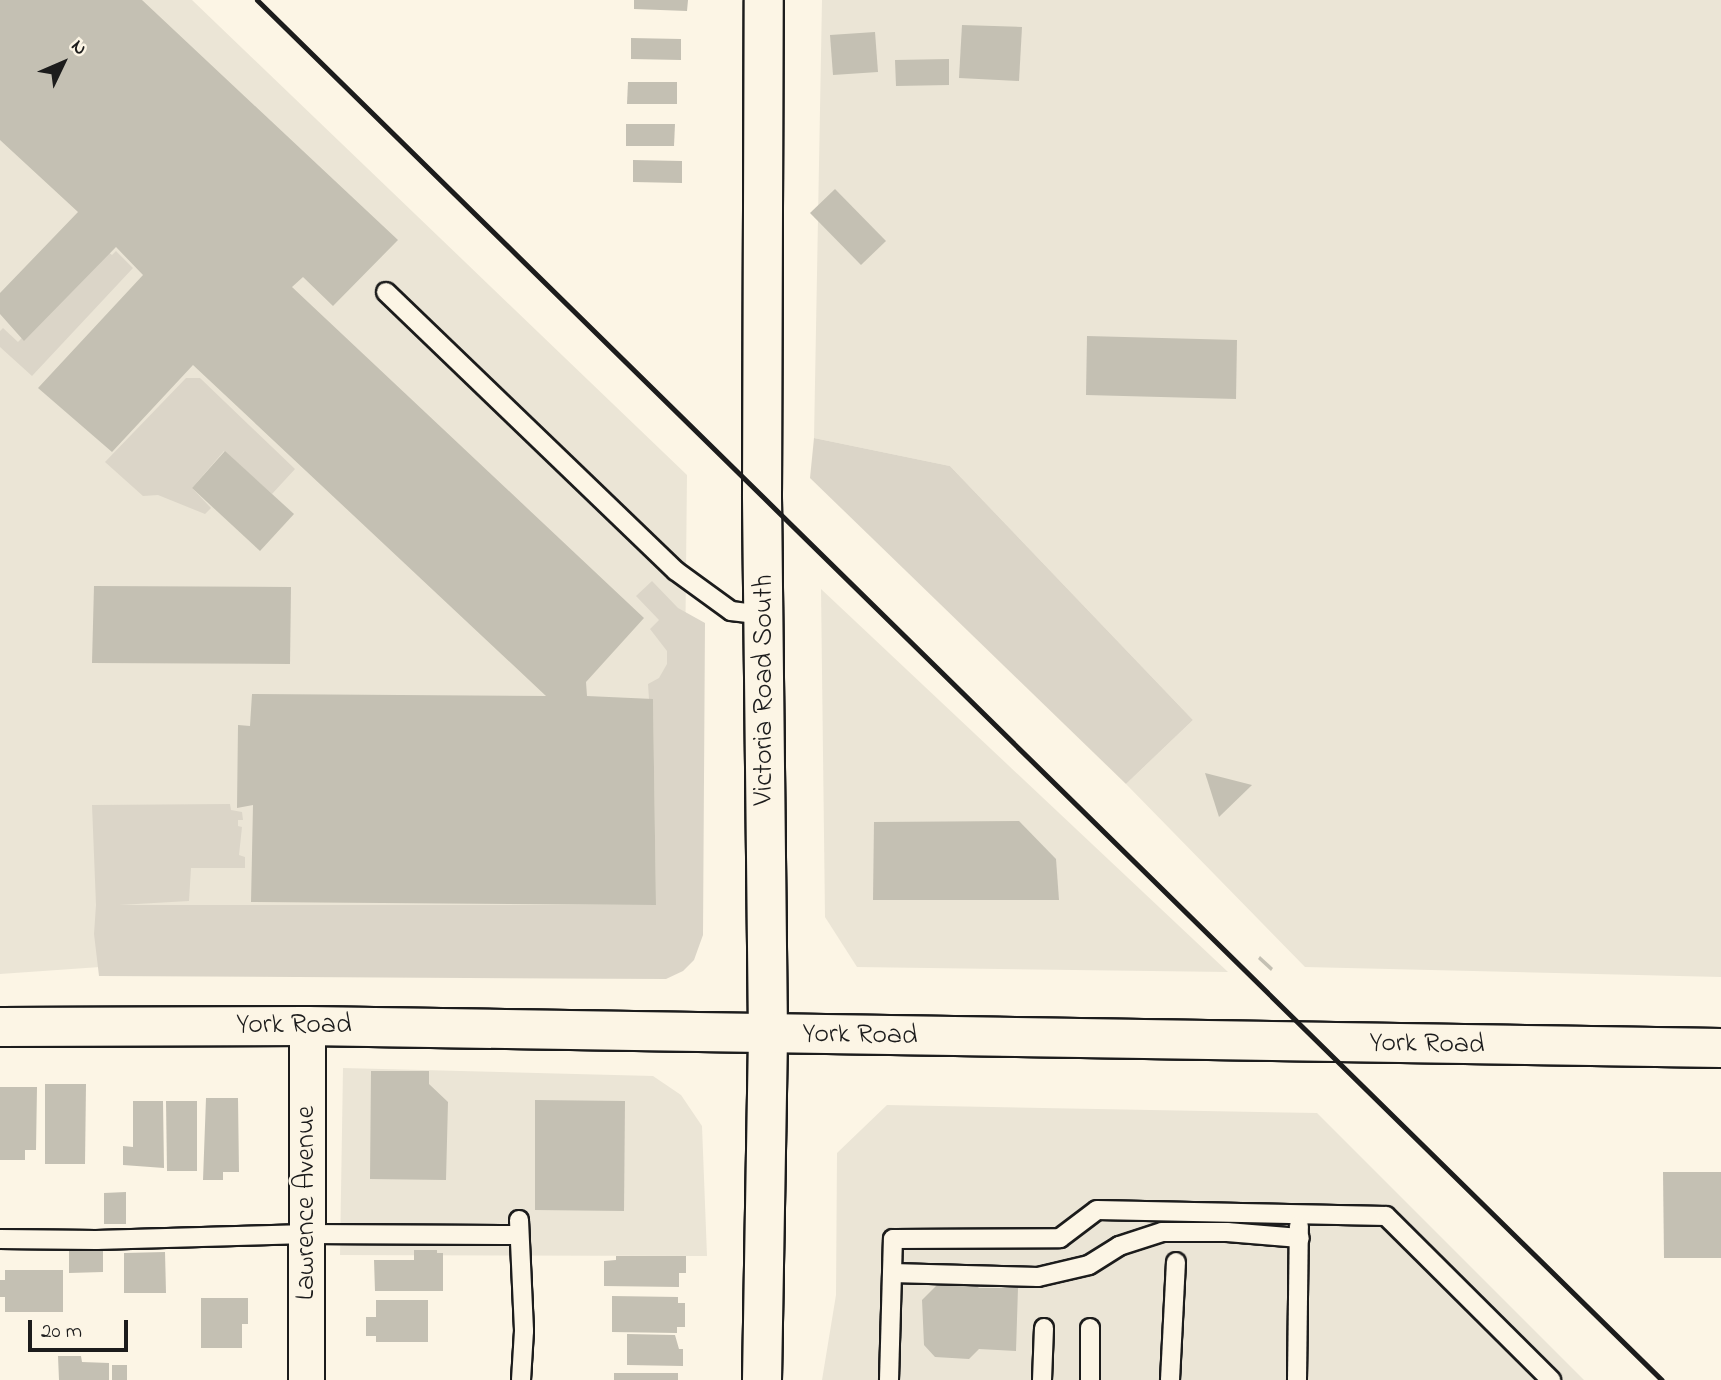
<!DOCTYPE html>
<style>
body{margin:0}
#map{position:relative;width:1721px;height:1380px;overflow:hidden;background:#fcf5e5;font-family:"Indie Flower",sans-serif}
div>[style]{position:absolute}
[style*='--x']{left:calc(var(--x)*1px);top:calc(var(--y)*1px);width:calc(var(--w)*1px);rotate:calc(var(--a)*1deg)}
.built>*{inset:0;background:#ebe5d6}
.green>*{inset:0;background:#dbd5c8}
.building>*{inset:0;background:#c4c0b3}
.roads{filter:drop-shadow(2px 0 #1c1c1c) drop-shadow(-2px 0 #1c1c1c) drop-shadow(0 2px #1c1c1c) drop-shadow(0 -2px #1c1c1c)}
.lane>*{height:18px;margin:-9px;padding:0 9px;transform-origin:9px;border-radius:9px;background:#fcf5e5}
.street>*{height:35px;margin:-17.5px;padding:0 17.5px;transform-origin:17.5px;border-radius:17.5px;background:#fcf5e5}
.secondary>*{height:38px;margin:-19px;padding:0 19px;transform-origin:19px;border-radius:19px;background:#fcf5e5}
.primary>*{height:38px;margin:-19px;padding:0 19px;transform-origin:19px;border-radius:19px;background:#fcf5e5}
.rail>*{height:5px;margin:-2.5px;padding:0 2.5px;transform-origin:2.5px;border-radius:2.5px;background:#1c1c1c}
span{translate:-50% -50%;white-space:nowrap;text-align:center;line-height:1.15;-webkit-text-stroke:5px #fcf5e5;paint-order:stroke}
.street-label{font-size:28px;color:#1c1c1c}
.north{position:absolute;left:28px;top:28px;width:70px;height:70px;-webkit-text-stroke:5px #fcf5e5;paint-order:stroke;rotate:46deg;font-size:19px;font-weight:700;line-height:28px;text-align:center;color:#1c1c1c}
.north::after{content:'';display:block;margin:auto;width:24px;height:32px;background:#1c1c1c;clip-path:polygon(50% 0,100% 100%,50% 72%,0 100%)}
.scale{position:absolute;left:28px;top:1320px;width:100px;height:32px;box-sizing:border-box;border:4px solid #1c1c1c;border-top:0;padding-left:9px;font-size:21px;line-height:24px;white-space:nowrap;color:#1c1c1c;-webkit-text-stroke:5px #fcf5e5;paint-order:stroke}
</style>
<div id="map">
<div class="built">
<i style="clip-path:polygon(0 0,192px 0,687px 475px,682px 957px,100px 967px,0 974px)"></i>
<i style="clip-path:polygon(822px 0,1721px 0,1721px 977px,1305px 967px,1126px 784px,1193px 720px,950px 466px,814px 438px)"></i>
<i style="clip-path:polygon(821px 589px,1228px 972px,857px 967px,825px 917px)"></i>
<i style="clip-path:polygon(343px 1068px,653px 1076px,681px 1095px,702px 1126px,707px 1256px,340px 1255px)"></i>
<i style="clip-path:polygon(887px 1105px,1317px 1113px,1584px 1380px,822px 1380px,836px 1295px,837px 1153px)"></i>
</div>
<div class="green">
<i style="clip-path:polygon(106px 250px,112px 255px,116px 251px,133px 268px,32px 376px,0 347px,0 331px,3px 328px,18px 342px)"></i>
<i style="clip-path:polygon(186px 378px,200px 378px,295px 469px,272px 494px,224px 451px,192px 488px,211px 508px,205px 514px,158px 495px,143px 496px,105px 462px)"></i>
<i style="clip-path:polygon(814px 438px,950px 466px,1193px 720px,1126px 784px,810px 478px)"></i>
<i style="clip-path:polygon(652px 581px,678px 608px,705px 623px,703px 935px,694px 960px,683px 971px,666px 979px,99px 976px,94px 934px,96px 905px,92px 805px,230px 804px,231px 810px,242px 812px,243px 820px,238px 820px,238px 826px,242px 827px,239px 855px,245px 857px,245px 868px,191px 868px,189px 901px,119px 905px,656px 905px,653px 699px,649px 699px,648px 684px,659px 678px,667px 664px,667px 651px,650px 629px,659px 620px,636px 596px)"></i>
</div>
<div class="building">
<i style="clip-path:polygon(0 0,142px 0,398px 240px,333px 306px,303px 277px,292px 287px,644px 618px,586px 682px,587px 696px,653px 699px,656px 905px,251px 902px,253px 805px,237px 808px,238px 725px,250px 726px,252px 694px,546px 696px,193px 365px,112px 452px,38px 388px,143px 275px,116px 247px,24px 341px,0 314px,0 293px,78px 212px,0 140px)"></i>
<i style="clip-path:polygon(634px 0,688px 0,687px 11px,634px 9px)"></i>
<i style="clip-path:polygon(962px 25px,1022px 27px,1019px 81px,959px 78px)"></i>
<i style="clip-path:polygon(875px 32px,878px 72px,833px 75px,830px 35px)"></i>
<i style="clip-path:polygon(631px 38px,681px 39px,681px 60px,631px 59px)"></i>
<i style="clip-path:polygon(949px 59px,949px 85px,896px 86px,895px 60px)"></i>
<i style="clip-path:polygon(628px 82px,677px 82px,677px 104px,627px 104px)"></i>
<i style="clip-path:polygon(626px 124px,675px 124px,674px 146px,626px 146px)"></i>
<i style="clip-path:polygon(633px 160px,682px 161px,682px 183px,633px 182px)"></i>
<i style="clip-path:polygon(835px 189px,886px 241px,861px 265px,810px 213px)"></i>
<i style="clip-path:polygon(1087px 336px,1237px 340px,1236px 399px,1086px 395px)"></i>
<i style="clip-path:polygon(225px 451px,294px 514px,260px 551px,192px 488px)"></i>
<i style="clip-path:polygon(94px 586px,291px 587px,290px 664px,92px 663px)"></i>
<i style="clip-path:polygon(1205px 773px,1252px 785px,1219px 817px)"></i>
<i style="clip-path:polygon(1019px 821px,1056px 859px,1059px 900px,873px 900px,874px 822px)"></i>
<i style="clip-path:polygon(1260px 956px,1273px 968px,1271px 971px,1258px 959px)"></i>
<i style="clip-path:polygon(371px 1071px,429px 1071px,429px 1084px,448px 1102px,446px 1180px,370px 1179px)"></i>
<i style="clip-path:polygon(45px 1084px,86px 1084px,85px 1164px,45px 1164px)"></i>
<i style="clip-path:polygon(0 1087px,37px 1087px,36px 1150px,25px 1150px,25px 1160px,0 1160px)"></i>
<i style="clip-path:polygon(206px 1098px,238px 1098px,239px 1172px,223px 1172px,223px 1180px,203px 1180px)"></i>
<i style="clip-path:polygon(535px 1100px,625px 1101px,624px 1211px,535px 1210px)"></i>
<i style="clip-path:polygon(133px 1101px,163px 1101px,164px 1168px,123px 1165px,123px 1146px,133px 1147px)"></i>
<i style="clip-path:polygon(166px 1101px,197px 1101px,197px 1171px,167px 1171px)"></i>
<i style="clip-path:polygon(1663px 1172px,1721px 1172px,1721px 1258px,1664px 1258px)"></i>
<i style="clip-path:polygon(126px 1192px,126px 1224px,104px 1224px,104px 1193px)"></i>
<i style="clip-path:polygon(414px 1250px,437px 1250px,437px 1253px,443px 1253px,443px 1291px,375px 1291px,374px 1260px,414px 1260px)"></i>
<i style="clip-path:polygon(69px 1251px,103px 1251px,103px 1272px,69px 1273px)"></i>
<i style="clip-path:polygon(165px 1252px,166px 1293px,124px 1293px,124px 1253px)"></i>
<i style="clip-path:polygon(616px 1256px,686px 1256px,686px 1273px,679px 1273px,679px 1287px,604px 1286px,604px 1261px,616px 1260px)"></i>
<i style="clip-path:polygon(5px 1270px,63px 1270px,63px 1312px,5px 1312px,5px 1297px,0 1297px,0 1280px,5px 1280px)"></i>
<i style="clip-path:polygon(972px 1281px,979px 1288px,1018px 1288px,1016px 1351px,979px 1349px,969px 1359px,935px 1357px,924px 1345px,922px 1300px,940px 1282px)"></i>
<i style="clip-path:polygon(612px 1296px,678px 1297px,678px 1303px,685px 1303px,685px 1327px,677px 1327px,677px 1333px,612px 1332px)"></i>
<i style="clip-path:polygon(201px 1298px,248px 1298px,248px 1324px,242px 1324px,242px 1348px,201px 1348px)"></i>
<i style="clip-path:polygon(376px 1300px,428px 1300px,428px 1342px,376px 1342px,376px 1336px,366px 1336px,366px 1317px,376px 1317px)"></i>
<i style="clip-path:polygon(627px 1334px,675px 1335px,679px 1349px,683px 1349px,683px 1366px,627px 1365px)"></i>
<i style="clip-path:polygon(58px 1356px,81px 1356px,82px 1362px,109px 1363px,109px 1380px,59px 1380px)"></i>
<i style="clip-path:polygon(112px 1365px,127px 1365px,127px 1380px,112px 1380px)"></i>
<i style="clip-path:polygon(614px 1373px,678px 1373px,678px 1380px,614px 1380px)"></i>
</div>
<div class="roads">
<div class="lane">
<i style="--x:386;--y:292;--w:402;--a:43.9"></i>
<i style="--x:676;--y:571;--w:68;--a:36"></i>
<i style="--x:731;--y:611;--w:34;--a:7"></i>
<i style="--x:519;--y:1220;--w:111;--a:87.4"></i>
<i style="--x:524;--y:1331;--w:49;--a:93.5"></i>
<i style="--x:0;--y:1239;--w:96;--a:0.6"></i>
<i style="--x:96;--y:1240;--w:211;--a:-1.6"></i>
<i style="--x:307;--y:1234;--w:212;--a:0.3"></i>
<i style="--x:892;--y:1273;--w:146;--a:1.6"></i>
<i style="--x:1038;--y:1277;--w:52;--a:-13.2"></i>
<i style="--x:1089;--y:1265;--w:36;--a:-32"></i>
<i style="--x:1119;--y:1246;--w:45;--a:-18"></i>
<i style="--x:1162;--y:1232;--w:65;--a:0"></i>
<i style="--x:1227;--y:1232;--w:73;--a:4.7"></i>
<i style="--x:1090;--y:1328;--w:52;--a:90"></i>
<i style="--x:889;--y:1380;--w:141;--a:-88.4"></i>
<i style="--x:893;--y:1239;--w:167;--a:-0.3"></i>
<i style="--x:1060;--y:1238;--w:46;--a:-37.1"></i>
<i style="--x:1097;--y:1210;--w:289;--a:1.2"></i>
<i style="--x:1386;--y:1216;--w:233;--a:44.8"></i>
<i style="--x:1042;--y:1380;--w:52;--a:-87.8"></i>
<i style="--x:1170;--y:1380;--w:118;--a:-87.1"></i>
<i style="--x:1297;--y:1380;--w:154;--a:-89.3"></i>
</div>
<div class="street">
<i style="--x:306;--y:1380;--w:354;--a:-89.8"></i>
</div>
<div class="secondary">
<i style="--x:762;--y:1380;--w:345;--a:-89"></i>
<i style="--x:768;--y:1035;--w:540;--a:-90.64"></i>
<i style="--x:762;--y:495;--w:495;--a:-89.8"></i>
</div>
<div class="primary">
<i style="--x:0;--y:1027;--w:307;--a:-0.2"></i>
<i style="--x:307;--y:1026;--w:1414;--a:0.89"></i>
</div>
</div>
<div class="rail">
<i style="--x:257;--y:0;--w:1969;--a:44.49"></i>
</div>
<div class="street-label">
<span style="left:765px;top:690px;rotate:-90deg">Victoria Road South</span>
<span style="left:294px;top:1026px">York Road</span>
<span style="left:860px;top:1036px;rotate:1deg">York Road</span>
<span style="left:1427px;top:1045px;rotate:1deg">York Road</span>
<span style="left:307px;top:1203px;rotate:-90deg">Lawrence Avenue</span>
</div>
<div class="north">N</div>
<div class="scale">20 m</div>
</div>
